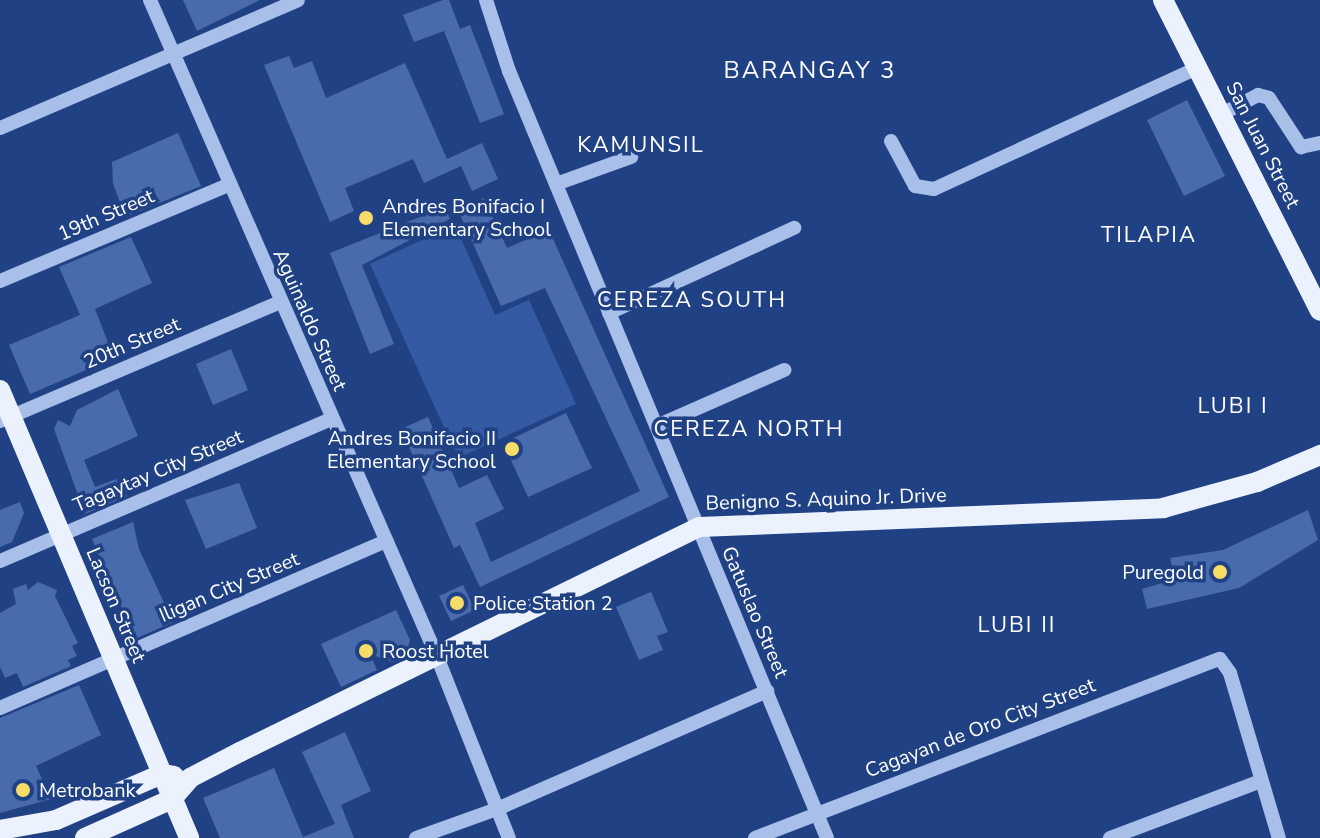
<!DOCTYPE html>
<style>
body{margin:0}
#map{position:relative;width:1320px;height:838px;overflow:hidden;background:#204285;font-family:"Nunito Sans",sans-serif}
div>[style]{position:absolute}
[style*='--x']{left:calc(var(--x)*1px);top:calc(var(--y)*1px);width:calc(var(--w)*1px);rotate:calc(var(--a)*1deg)}
.green>*{inset:0;background:#335aa2}
.building>*{inset:0;background:#486bad}
.minor>*{height:14px;margin:-7px;padding:0 7px;transform-origin:7px;border-radius:7px;background:#a8bfea}
.major>*{height:20px;margin:-10px;padding:0 10px;transform-origin:10px;border-radius:10px;background:#ecf1fe}
.dots>*{width:22px;height:22px;translate:-50% -50%;box-sizing:border-box;border:4px solid #204285;border-radius:50%}
span{translate:-50% -50%;white-space:nowrap;text-align:center;line-height:1.15;-webkit-text-stroke:7px #204285;paint-order:stroke}
.street-label{font-size:20px;color:#fff}
.poi-label{font-size:20px;color:#fff}
.left{translate:0 -50%;text-align:left}
.right{translate:-100% -50%;text-align:right}
.neighbourhood-label{font-size:22px;color:#fff;letter-spacing:2px}
.quarter-label{font-size:24px;color:#fff;letter-spacing:2px}
</style>
<div id="map">
<div class="green">
<i style="clip-path:polygon(455px 225px,495px 315px,529px 300px,576px 404px,458px 458px,370px 264px)"></i>
</div>
<div class="building">
<i style="clip-path:polygon(183px 0,260px 0,197px 31px)"></i>
<i style="clip-path:polygon(443px 0,449px 0,460px 29px,470px 25px,504px 114px,480px 123px,444px 31px,414px 42px,403px 15px)"></i>
<i style="clip-path:polygon(289px 56px,294px 68px,312px 61px,326px 98px,405px 63px,447px 159px,482px 143px,498px 179px,472px 191px,461px 166px,424px 183px,413px 159px,345px 188px,354px 211px,330px 222px,264px 65px)"></i>
<i style="clip-path:polygon(1187px 100px,1225px 176px,1184px 196px,1147px 120px)"></i>
<i style="clip-path:polygon(178px 133px,201px 186px,125px 217px,113px 183px,112px 162px)"></i>
<i style="clip-path:polygon(484px 198px,507px 248px,549px 230px,669px 497px,480px 587px,460px 545px,454px 548px,401px 429px,428px 417px,459px 488px,487px 475px,504px 509px,475px 523px,491px 562px,640px 491px,545px 288px,501px 306px,458px 210px)"></i>
<i style="clip-path:polygon(445px 207px,450px 219px,362px 265px,394px 344px,370px 354px,330px 253px)"></i>
<i style="clip-path:polygon(131px 237px,152px 283px,95px 309px,114px 358px,30px 394px,9px 345px,80px 315px,59px 267px)"></i>
<i style="clip-path:polygon(231px 349px,248px 390px,213px 405px,196px 364px)"></i>
<i style="clip-path:polygon(118px 389px,138px 436px,84px 460px,95px 487px,116px 479px,127px 496px,85px 514px,54px 429px,58px 420px,70px 426px,77px 410px)"></i>
<i style="clip-path:polygon(566px 413px,592px 468px,528px 497px,503px 443px)"></i>
<i style="clip-path:polygon(239px 483px,257px 528px,206px 549px,185px 500px)"></i>
<i style="clip-path:polygon(20px 502px,24px 513px,12px 542px,0 547px,0 510px)"></i>
<i style="clip-path:polygon(1308px 510px,1318px 540px,1239px 588px,1147px 609px,1142px 589px,1175px 579px,1170px 558px,1223px 550px)"></i>
<i style="clip-path:polygon(133px 522px,139px 549px,173px 622px,135px 639px,92px 539px)"></i>
<i style="clip-path:polygon(38px 582px,57px 590px,55px 596px,78px 643px,72px 646px,77px 656px,68px 660px,71px 666px,23px 687px,17px 673px,5px 678px,0 667px,0 613px,16px 604px,13px 589px,26px 584px,28px 590px)"></i>
<i style="clip-path:polygon(463px 585px,475px 610px,451px 621px,439px 596px)"></i>
<i style="clip-path:polygon(651px 592px,668px 632px,657px 636px,663px 650px,639px 660px,616px 607px)"></i>
<i style="clip-path:polygon(396px 610px,410px 640px,406px 656px,393px 662px,370px 654px,377px 670px,341px 687px,321px 644px)"></i>
<i style="clip-path:polygon(79px 685px,101px 735px,36px 766px,51px 799px,0 813px,0 718px)"></i>
<i style="clip-path:polygon(345px 732px,371px 791px,341px 805px,354px 838px,220px 838px,203px 798px,274px 768px,303px 837px,335px 824px,302px 752px)"></i>
</div>
<div class="minor">
<i style="--x:150;--y:0;--w:714;--a:66.38"></i>
<i style="--x:436;--y:654;--w:198;--a:68.4"></i>
<i style="--x:486;--y:0;--w:75;--a:72.1"></i>
<i style="--x:509;--y:71;--w:830;--a:67.48"></i>
<i style="--x:1222;--y:114;--w:41;--a:-27.8"></i>
<i style="--x:1258;--y:95;--w:11;--a:15"></i>
<i style="--x:1269;--y:98;--w:59;--a:56.9"></i>
<i style="--x:1301;--y:147;--w:19;--a:-12"></i>
<i style="--x:0;--y:128;--w:324;--a:-23.2"></i>
<i style="--x:891;--y:141;--w:51;--a:61.9"></i>
<i style="--x:915;--y:186;--w:19;--a:9"></i>
<i style="--x:934;--y:189;--w:289;--a:-24.7"></i>
<i style="--x:556;--y:184;--w:80;--a:-19.8"></i>
<i style="--x:0;--y:281;--w:247;--a:-22.8"></i>
<i style="--x:609;--y:313;--w:204;--a:-24.7"></i>
<i style="--x:0;--y:421;--w:304;--a:-23"></i>
<i style="--x:659;--y:425;--w:137;--a:-23.7"></i>
<i style="--x:0;--y:561;--w:361;--a:-23.2"></i>
<i style="--x:0;--y:708;--w:421;--a:-23.4"></i>
<i style="--x:416;--y:838;--w:86;--a:-19.7"></i>
<i style="--x:497;--y:809;--w:295;--a:-23.6"></i>
<i style="--x:755;--y:838;--w:498;--a:-21.1"></i>
<i style="--x:1220;--y:659;--w:17;--a:54"></i>
<i style="--x:1230;--y:673;--w:172;--a:73.5"></i>
<i style="--x:1110;--y:838;--w:161;--a:-20.7"></i>
</div>
<div class="major">
<i style="--x:1163;--y:0;--w:348;--a:63.2"></i>
<i style="--x:0;--y:390;--w:486;--a:67.1"></i>
<i style="--x:0;--y:830;--w:57;--a:-10.1"></i>
<i style="--x:56;--y:820;--w:116;--a:-23.5"></i>
<i style="--x:162;--y:774;--w:12;--a:9"></i>
<i style="--x:85;--y:838;--w:95;--a:-24.1"></i>
<i style="--x:172;--y:799;--w:28;--a:-49"></i>
<i style="--x:190;--y:778;--w:56;--a:-27.5"></i>
<i style="--x:240;--y:752;--w:511;--a:-26.11"></i>
<i style="--x:699;--y:527;--w:464;--a:-2.3"></i>
<i style="--x:1163;--y:508;--w:98;--a:-15.5"></i>
<i style="--x:1257;--y:482;--w:69;--a:-23.2"></i>
</div>
<div class="dots">
<i style="left:366px;top:218px;background:#f7dc68"></i>
<i style="left:512px;top:449px;background:#f7dc68"></i>
<i style="left:1220px;top:572px;background:#f7dc68"></i>
<i style="left:457px;top:603px;background:#f7dc68"></i>
<i style="left:366px;top:651px;background:#f7dc68"></i>
<i style="left:23px;top:790px;background:#f7dc68"></i>
</div>
<div class="street-label">
<span style="left:1263px;top:145px;rotate:63deg">San Juan Street</span>
<span style="left:106px;top:215px;rotate:-23deg">19th Street</span>
<span style="left:310px;top:320px;rotate:66deg">Aguinaldo Street</span>
<span style="left:132px;top:343px;rotate:-23deg">20th Street</span>
<span style="left:158px;top:471px;rotate:-23deg">Tagaytay City Street</span>
<span style="left:826px;top:499px;rotate:-2deg">Benigno S. Aquino Jr. Drive</span>
<span style="left:229px;top:587px;rotate:-23deg">Iligan City Street</span>
<span style="left:116px;top:605px;rotate:67deg">Lacson Street</span>
<span style="left:755px;top:612px;rotate:67deg">Gatuslao Street</span>
<span style="left:980px;top:728px;rotate:-21deg">Cagayan de Oro City Street</span>
</div>
<div class="poi-label">
<span class="left" style="left:382px;top:218px">Andres Bonifacio I<br>Elementary School</span>
<span class="right" style="left:496px;top:450px">Andres Bonifacio II<br>Elementary School</span>
<span class="right" style="left:1204px;top:572px">Puregold</span>
<span class="left" style="left:473px;top:603px">Police Station 2</span>
<span class="left" style="left:382px;top:651px">Roost Hotel</span>
<span class="left" style="left:39px;top:790px">Metrobank</span>
</div>
<div class="neighbourhood-label">
<span style="left:641px;top:146px">KAMUNSIL</span>
<span style="left:1149px;top:236px">TILAPIA</span>
<span style="left:692px;top:301px">CEREZA SOUTH</span>
<span style="left:1233px;top:407px">LUBI I</span>
<span style="left:749px;top:430px">CEREZA NORTH</span>
<span style="left:1017px;top:626px">LUBI II</span>
</div>
<div class="quarter-label">
<span style="left:810px;top:71px">BARANGAY 3</span>
</div>
</div>
